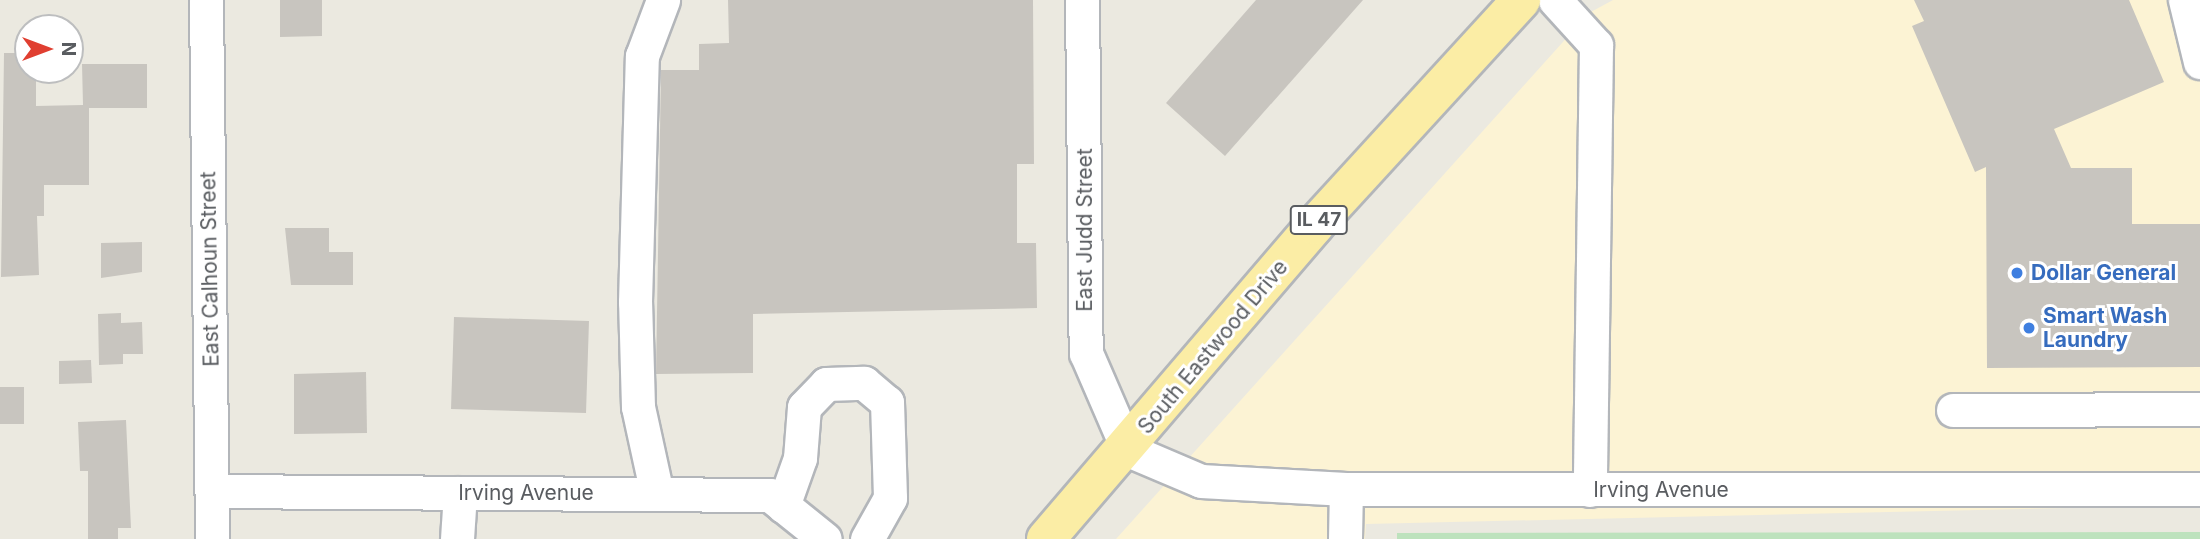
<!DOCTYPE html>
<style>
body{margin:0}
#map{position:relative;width:2200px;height:539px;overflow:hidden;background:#ebe9e0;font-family:Inter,sans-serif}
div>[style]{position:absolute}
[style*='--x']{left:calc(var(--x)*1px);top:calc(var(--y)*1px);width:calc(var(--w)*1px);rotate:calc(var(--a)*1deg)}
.commercial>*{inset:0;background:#fcf3d4}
.green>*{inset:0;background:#bde2bd}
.building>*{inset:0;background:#c8c5bf}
.roads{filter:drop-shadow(2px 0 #b3b6ba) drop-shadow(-2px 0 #b3b6ba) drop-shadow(0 2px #b3b6ba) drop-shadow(0 -2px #b3b6ba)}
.minor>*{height:33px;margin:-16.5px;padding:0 16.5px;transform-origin:16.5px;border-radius:16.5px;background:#fff}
.major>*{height:38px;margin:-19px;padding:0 19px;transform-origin:19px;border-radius:19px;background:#fbeda5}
.dots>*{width:19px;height:19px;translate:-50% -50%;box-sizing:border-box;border:4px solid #fff;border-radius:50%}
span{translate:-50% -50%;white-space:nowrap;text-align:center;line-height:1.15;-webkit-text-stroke:6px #fff;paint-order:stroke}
.shield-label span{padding:2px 5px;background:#fff;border:2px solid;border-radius:5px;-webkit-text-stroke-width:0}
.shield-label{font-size:19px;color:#595c60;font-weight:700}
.street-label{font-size:21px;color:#595c60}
.shop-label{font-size:21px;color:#366cbe;font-weight:700}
.left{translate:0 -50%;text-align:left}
.north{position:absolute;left:14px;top:14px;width:70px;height:70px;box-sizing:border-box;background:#fff;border:2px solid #bdbebf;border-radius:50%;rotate:90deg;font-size:19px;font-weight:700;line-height:28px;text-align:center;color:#595c60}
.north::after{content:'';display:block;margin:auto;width:24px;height:32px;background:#e03f31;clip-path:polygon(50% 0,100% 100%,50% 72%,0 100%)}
</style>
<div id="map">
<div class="commercial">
<i style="clip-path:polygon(1613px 0,2200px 0,2200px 505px,1366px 524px,1365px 539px,1116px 539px,1589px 13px)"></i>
</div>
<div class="green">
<i style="clip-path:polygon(2200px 532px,2200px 539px,1397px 539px,1397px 533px)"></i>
</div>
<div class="building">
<i style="clip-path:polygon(280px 0,322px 0,322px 36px,280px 37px)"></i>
<i style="clip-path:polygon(728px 0,1033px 0,1034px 164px,1017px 164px,1017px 243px,1036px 243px,1037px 308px,753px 314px,753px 373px,656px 374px,661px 70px,699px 70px,699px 44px,729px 43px)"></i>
<i style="clip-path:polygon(1256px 0,1363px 0,1225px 156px,1166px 103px)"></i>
<i style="clip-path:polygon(1914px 0,2129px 0,2164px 82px,2054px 129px,2071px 168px,2132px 168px,2132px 224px,2200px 224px,2200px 367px,1987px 368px,1986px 167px,1975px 172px,1912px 26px,1924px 21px)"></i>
<i style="clip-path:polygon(4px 53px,28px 53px,28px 70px,36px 70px,36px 106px,83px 105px,82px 64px,147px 64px,147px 108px,89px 108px,89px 185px,44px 185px,44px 216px,37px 216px,39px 275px,1px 277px)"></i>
<i style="clip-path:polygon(285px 228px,329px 228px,329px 252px,353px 252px,353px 285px,291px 285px)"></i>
<i style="clip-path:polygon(142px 242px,142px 272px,101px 278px,101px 243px)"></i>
<i style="clip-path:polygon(121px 313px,121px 323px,142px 322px,143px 354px,123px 354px,123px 364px,99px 365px,98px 314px)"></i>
<i style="clip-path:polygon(454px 317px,589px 321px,586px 413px,451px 409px)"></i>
<i style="clip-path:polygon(91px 360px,92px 383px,59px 384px,59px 361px)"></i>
<i style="clip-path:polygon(366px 372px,367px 433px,294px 434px,294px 374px)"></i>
<i style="clip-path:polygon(0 387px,24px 387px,24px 424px,0 424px)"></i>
<i style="clip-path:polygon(126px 420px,131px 528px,118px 528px,118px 539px,88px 539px,88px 471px,80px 471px,78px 422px)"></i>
</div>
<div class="roads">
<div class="minor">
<i style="--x:206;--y:0;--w:539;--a:89.36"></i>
<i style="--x:1082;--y:0;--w:353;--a:89.4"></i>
<i style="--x:1086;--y:353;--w:106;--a:66.6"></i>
<i style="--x:1128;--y:450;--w:79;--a:23"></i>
<i style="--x:1201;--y:481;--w:145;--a:3.2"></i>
<i style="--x:1346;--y:489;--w:854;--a:0"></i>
<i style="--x:1555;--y:0;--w:61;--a:47.7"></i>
<i style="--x:1596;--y:45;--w:445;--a:90.8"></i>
<i style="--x:2185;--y:0;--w:64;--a:76.4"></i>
<i style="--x:1953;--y:410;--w:247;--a:-0.2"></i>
<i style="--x:212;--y:491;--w:558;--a:0.41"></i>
<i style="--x:770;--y:495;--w:70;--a:38.7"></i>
<i style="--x:657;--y:494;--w:89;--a:-102.3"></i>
<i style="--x:638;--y:407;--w:105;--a:-91.6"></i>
<i style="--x:635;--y:302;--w:246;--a:-88.4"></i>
<i style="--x:642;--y:56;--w:60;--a:-69.4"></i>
<i style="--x:783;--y:506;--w:51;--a:-70.5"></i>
<i style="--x:800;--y:458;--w:51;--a:-85.5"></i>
<i style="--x:804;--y:407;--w:32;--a:-46"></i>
<i style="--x:826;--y:384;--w:38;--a:-2"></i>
<i style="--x:864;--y:383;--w:30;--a:40"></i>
<i style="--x:887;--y:402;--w:96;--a:88.2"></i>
<i style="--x:890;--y:498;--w:47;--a:119.3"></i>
<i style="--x:457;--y:539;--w:46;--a:-86.3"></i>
<i style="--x:1345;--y:539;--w:50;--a:-88.9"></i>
</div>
<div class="major">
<i style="--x:1046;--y:539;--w:413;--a:-49.4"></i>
<i style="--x:1315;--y:225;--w:305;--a:-47.5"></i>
</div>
</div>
<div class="dots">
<i style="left:2017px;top:273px;background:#3f7fe0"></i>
<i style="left:2029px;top:328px;background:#3f7fe0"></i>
</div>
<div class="shield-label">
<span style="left:1319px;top:220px">IL 47</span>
</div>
<div class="street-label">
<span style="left:1085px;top:230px;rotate:-90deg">East Judd Street</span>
<span style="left:210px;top:269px;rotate:-91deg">East Calhoun Street</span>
<span style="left:1213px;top:347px;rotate:-50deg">South Eastwood Drive</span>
<span style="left:1661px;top:490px">Irving Avenue</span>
<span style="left:526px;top:493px">Irving Avenue</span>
</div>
<div class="shop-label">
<span class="left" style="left:2031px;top:273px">Dollar General</span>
<span class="left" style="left:2043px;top:328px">Smart Wash<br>Laundry</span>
</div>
<div class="north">N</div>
</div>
